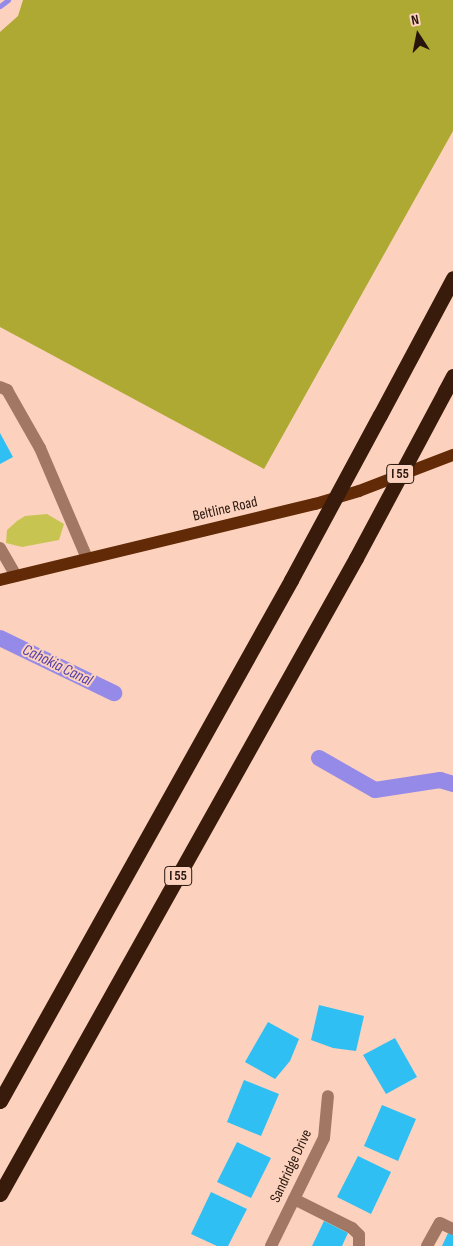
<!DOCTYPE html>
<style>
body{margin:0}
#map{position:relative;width:453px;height:1246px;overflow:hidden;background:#fcd2be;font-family:"Sofia Sans Condensed",sans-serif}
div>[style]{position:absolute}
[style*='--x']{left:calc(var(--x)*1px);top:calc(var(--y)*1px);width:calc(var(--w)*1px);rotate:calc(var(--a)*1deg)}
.green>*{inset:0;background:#c8c452}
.forest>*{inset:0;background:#ada933}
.stream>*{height:5px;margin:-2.5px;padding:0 2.5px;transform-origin:2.5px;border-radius:2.5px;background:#958ae8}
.canal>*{height:16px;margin:-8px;padding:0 8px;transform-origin:8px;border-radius:8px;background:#958ae8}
.building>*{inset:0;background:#2fbff2}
.minor>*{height:12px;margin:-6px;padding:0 6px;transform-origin:6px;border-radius:6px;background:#a27864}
.major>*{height:12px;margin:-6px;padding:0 6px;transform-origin:6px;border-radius:6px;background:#622a06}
.highway>*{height:15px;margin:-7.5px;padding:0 7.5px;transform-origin:7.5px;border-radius:7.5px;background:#391b0b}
.highway-bridge>*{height:15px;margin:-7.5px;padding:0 7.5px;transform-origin:7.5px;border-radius:7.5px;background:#391b0b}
span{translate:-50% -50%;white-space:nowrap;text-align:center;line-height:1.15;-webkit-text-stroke:4px #fcd2be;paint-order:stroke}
.shield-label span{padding:1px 4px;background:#fcd2be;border:1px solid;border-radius:4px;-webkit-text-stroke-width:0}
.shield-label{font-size:14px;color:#27150c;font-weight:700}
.street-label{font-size:15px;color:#27150c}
.water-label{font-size:16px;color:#543daa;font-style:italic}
.north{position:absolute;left:393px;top:10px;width:50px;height:50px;-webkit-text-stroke:4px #fcd2be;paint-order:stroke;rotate:349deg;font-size:14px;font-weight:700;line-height:20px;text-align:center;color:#27150c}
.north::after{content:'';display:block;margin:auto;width:18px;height:22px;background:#27150c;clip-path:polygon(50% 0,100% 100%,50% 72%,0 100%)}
</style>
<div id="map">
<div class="green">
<i style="clip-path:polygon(47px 514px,64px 524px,59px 540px,22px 547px,6px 543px,7px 530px,17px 521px,25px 516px)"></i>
</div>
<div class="forest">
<i style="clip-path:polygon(23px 0,453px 0,453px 131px,264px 469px,0 327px,0 32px,18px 16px)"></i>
</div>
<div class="stream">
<i style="--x:0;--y:6;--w:10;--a:-37"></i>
</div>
<div class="canal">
<i style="--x:0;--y:638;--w:127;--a:25.8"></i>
<i style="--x:319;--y:758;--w:64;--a:29.7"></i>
<i style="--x:375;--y:790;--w:66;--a:-8.7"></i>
<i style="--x:440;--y:780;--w:14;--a:17"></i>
</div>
<div class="building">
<i style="clip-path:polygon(0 433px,13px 457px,0 464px)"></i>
<i style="clip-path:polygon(319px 1005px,364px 1016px,356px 1051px,333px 1048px,311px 1040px)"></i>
<i style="clip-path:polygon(268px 1022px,299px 1039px,290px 1061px,275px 1079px,245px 1062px)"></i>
<i style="clip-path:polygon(395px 1038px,417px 1077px,386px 1094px,363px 1055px)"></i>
<i style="clip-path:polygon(244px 1080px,279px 1094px,261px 1136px,227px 1122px)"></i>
<i style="clip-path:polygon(382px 1105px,416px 1119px,398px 1161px,364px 1146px)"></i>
<i style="clip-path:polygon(237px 1142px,271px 1158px,251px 1198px,217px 1182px)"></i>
<i style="clip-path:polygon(358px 1156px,391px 1172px,371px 1214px,337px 1197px)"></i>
<i style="clip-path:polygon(211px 1192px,247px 1209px,228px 1246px,217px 1246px,191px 1234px)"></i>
<i style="clip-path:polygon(324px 1221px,348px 1233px,342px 1246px,312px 1246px)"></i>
<i style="clip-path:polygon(448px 1233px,453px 1235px,453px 1246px,442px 1246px)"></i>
</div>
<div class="minor">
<i style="--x:0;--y:387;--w:8;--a:23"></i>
<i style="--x:7;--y:390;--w:67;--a:60.4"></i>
<i style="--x:40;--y:448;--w:120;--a:66.9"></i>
<i style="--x:0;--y:548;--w:32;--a:60"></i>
<i style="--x:294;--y:1199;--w:65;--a:26.6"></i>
<i style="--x:352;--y:1228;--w:10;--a:45"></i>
<i style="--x:359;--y:1235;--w:11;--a:90"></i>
<i style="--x:271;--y:1246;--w:120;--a:-63.9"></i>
<i style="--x:324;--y:1138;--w:42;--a:-84.6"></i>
<i style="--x:427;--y:1246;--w:26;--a:-61"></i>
<i style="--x:440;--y:1223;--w:14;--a:25"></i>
</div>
<div class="major">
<i style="--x:0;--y:580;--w:324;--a:-13.6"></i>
<i style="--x:315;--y:504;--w:46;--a:-16.5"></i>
<i style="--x:359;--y:491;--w:101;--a:-21"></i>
</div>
<div class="highway">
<i style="--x:445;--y:391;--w:17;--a:-62"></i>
<i style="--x:380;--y:415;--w:155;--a:-61.9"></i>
<i style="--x:0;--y:1101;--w:597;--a:-60.81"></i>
<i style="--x:0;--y:1194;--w:729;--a:-60.76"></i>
</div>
<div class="highway-bridge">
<i style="--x:356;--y:558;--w:189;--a:-61.9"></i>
<i style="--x:291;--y:580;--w:187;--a:-61.7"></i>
</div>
<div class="shield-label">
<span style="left:400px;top:474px">I 55</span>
<span style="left:178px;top:876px">I 55</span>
</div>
<div class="street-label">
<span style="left:225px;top:509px;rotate:-13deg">Beltline Road</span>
<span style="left:291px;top:1166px;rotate:-65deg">Sandridge Drive</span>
</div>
<div class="water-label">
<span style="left:57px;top:666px;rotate:26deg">Cahokia Canal</span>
</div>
<div class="north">N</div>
</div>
